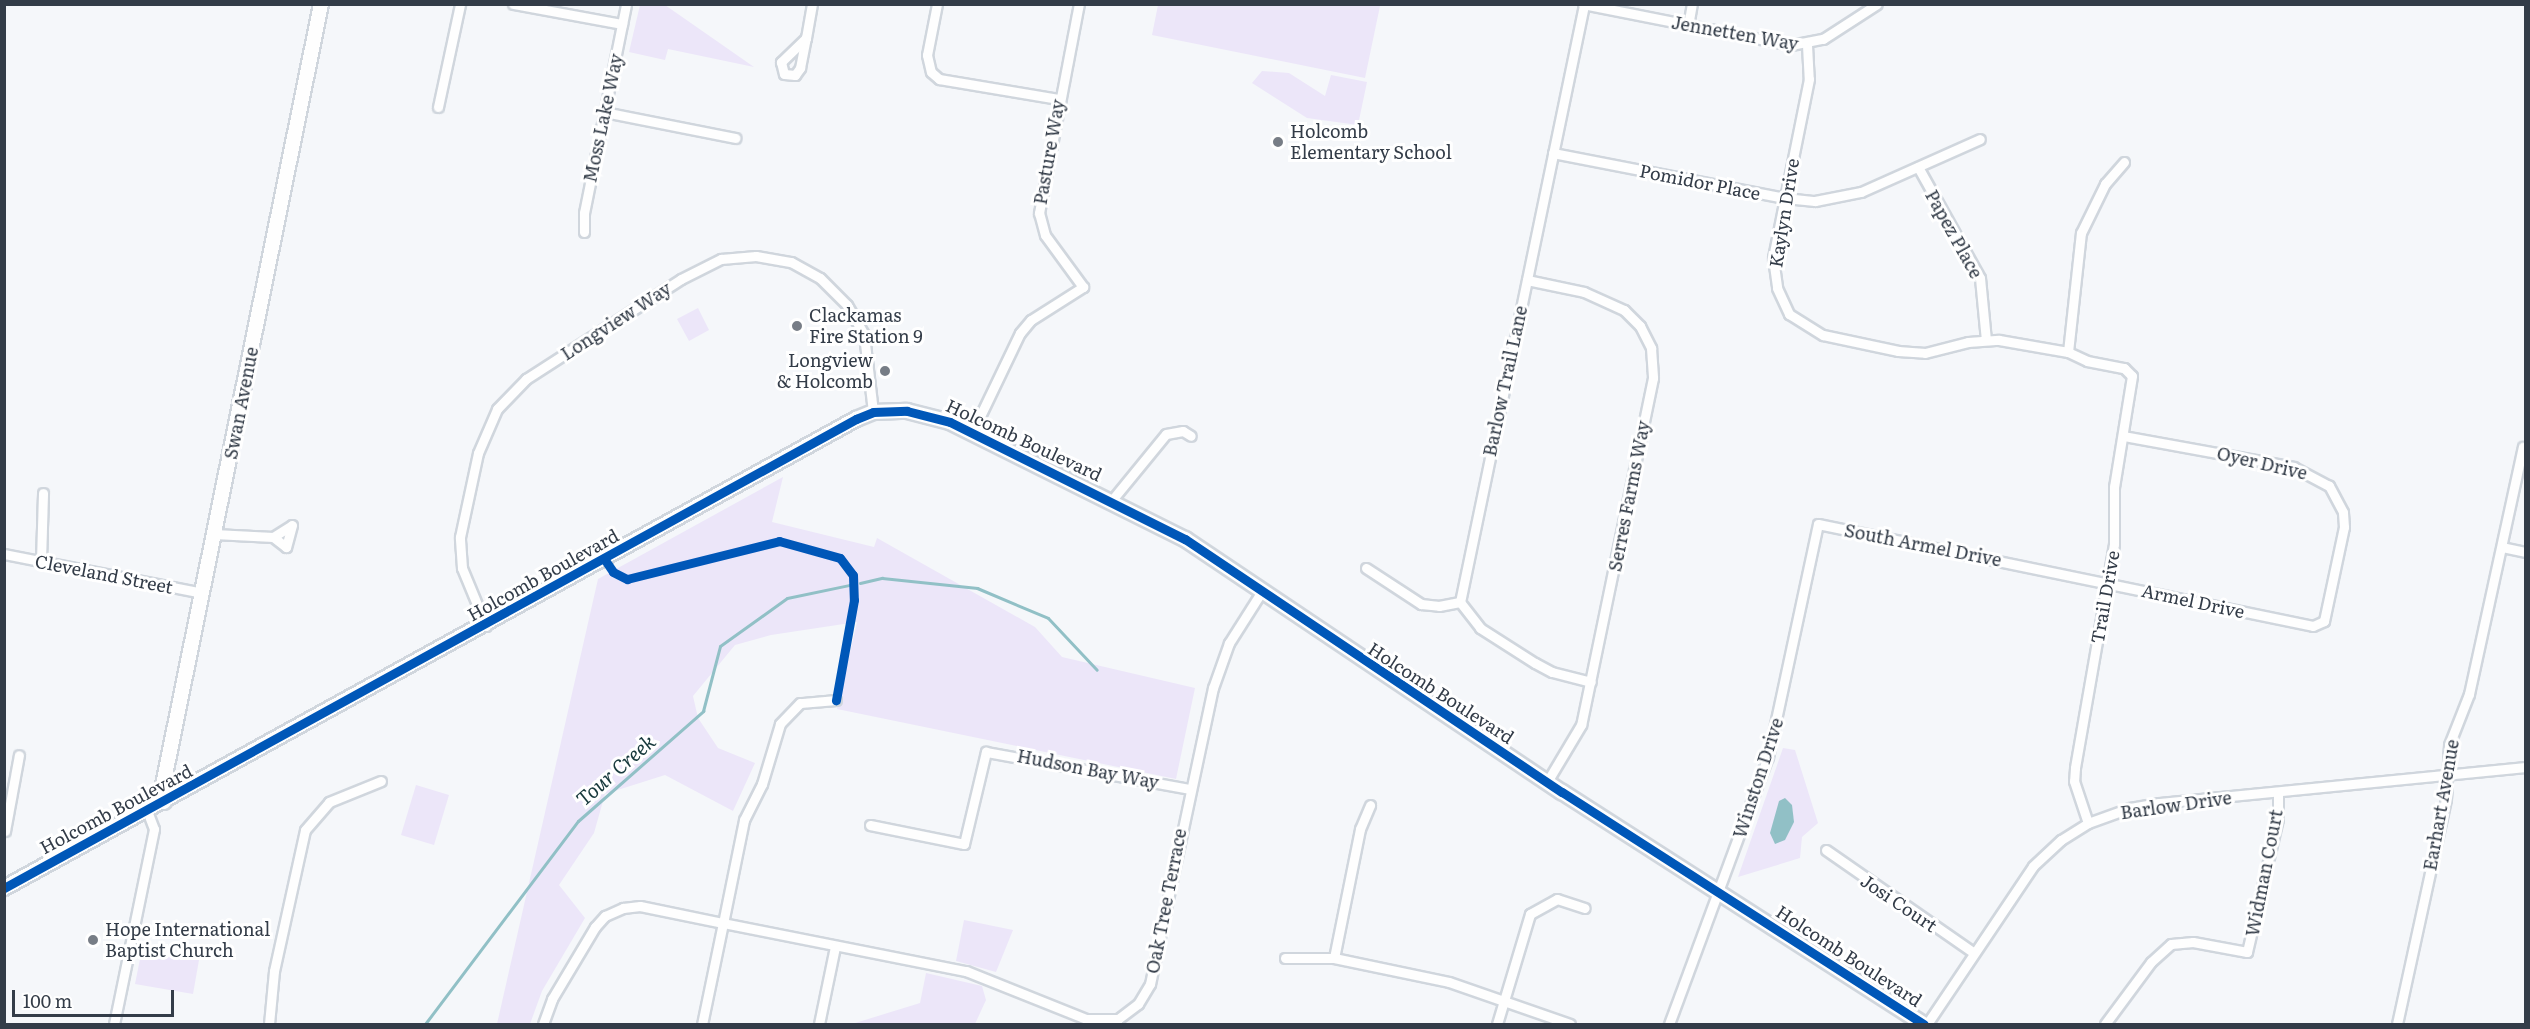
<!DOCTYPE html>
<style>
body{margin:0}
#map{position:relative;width:2530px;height:1029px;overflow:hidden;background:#f5f7fa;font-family:Literata,serif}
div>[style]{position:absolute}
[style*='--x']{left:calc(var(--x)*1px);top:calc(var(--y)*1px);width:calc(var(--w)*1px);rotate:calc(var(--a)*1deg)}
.green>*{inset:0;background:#ece6f9}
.water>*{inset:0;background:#91c0c6}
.stream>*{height:3px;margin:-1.5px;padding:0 1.5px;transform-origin:1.5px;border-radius:1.5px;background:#91c0c6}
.roads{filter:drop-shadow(2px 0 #d0d6dd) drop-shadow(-2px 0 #d0d6dd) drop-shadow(0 2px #d0d6dd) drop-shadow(0 -2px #d0d6dd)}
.street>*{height:9px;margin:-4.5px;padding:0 4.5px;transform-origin:4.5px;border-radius:4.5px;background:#fefefe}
.secondary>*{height:14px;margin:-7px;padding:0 7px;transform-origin:7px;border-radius:7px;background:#fefefe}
.cycleway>*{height:9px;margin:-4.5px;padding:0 4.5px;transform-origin:4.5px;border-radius:4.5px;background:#0057b8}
.dots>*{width:16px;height:16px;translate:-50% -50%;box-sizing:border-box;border:3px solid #fff;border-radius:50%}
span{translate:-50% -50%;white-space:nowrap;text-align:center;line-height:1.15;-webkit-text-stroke:6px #fff;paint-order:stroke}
.street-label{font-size:18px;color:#333c48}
.poi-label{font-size:18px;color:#333c48}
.left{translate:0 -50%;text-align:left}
.right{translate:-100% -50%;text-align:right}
.water-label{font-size:20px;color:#17393c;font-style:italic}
.frame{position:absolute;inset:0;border:6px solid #333c48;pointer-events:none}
.scale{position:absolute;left:12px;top:990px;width:162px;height:27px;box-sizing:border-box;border:3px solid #333c48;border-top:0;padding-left:8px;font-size:18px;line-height:21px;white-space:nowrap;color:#333c48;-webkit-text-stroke:4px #fff;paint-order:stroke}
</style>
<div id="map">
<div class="green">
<i style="clip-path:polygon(640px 5px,665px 5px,754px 67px,668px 49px,665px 60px,629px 52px)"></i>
<i style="clip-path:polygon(1371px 5px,1380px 6px,1365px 78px,1152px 35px,1158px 5px)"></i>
<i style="clip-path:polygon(1262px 71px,1289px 73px,1325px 96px,1331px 75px,1367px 82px,1358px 125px,1307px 118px,1252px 83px)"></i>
<i style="clip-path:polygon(698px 308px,709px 330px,689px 341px,677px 319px)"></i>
<i style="clip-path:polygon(783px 477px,772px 522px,874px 547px,877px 538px,1035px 627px,1062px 657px,1195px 688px,1176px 779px,837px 709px,857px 622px,771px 635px,735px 645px,693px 696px,698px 718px,718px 748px,755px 763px,733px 811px,665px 775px,605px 794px,594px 833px,559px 885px,585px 918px,542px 991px,530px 1024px,497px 1024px,598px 579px)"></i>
<i style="clip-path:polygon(1783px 748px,1795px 750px,1818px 823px,1802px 837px,1800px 858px,1738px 877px)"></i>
<i style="clip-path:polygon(416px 785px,449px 795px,434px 845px,401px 835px)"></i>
<i style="clip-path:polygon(964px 920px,1013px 930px,996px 972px,956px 961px)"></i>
<i style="clip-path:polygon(142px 949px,199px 960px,193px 994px,135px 984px)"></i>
<i style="clip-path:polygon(926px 973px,982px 986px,986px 1000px,975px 1024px,852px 1024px,920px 1003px)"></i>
</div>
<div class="water">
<i style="clip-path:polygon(1785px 798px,1792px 805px,1794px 822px,1785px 840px,1775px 844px,1770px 833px,1779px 801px)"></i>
</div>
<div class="stream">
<i style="--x:860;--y:583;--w:23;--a:-13"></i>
<i style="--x:882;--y:578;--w:96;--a:6"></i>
<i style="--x:977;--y:588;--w:77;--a:22.9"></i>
<i style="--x:1048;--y:618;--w:71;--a:46.7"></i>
<i style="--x:425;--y:1024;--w:254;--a:-53"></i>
<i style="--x:578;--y:821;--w:167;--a:-41.3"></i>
<i style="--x:703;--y:711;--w:67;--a:-75.3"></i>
<i style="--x:720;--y:646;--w:82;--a:-35.6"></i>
<i style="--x:787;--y:598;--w:63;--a:-11.8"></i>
</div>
<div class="roads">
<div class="street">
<i style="--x:513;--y:4;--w:111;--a:10.4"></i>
<i style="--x:937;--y:4;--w:52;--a:101.1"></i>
<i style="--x:927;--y:55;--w:17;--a:77"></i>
<i style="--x:931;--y:72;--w:11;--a:41"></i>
<i style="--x:939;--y:79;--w:121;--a:9.5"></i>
<i style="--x:1583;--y:4;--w:212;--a:11.2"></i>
<i style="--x:1791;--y:45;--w:33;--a:-11"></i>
<i style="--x:1823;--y:39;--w:64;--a:-32.9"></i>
<i style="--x:1584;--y:5;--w:610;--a:101.73"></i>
<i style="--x:1460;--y:602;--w:33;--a:52"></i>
<i style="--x:1480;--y:628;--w:65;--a:32.5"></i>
<i style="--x:1535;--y:663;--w:19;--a:28"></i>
<i style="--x:1552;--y:672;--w:40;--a:14.4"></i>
<i style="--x:1688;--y:26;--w:22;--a:-80"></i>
<i style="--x:806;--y:38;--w:35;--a:136"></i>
<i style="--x:781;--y:62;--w:12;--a:76"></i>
<i style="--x:784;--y:74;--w:11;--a:5"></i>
<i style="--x:795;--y:75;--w:9;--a:-54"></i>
<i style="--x:800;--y:68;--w:31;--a:-79"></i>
<i style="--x:806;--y:38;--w:35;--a:-80"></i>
<i style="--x:1807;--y:45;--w:34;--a:87"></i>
<i style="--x:1809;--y:79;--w:183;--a:101.4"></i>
<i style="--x:1773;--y:258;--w:30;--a:82"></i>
<i style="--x:1777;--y:288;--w:29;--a:65"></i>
<i style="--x:1789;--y:314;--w:40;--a:32"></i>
<i style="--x:1823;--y:335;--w:77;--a:12"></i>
<i style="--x:1898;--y:351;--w:27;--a:4"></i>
<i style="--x:1925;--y:353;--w:44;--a:-14.3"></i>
<i style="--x:1968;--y:342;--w:31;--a:-4"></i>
<i style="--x:1999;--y:340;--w:70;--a:9.9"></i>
<i style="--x:2068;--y:352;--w:21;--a:25"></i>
<i style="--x:2087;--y:361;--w:38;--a:11"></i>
<i style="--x:2124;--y:368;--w:11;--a:45"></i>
<i style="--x:2132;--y:376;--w:112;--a:99.2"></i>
<i style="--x:2114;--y:487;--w:57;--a:90"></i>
<i style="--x:2114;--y:544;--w:227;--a:99.9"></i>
<i style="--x:2075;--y:768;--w:13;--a:94"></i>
<i style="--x:2074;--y:781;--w:44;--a:71.6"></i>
<i style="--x:438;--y:107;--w:105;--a:-77.9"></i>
<i style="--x:604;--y:112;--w:134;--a:11.2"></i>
<i style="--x:1553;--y:153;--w:236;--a:11"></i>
<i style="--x:1785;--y:198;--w:30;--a:6"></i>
<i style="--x:1815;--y:201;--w:47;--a:-11.1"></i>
<i style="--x:1861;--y:192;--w:130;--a:-24"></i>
<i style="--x:1918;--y:167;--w:127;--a:60.8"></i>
<i style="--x:1980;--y:278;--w:62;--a:84.5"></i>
<i style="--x:584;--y:232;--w:19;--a:-90"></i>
<i style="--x:584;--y:213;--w:213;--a:-78.6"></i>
<i style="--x:1527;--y:280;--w:58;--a:11.9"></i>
<i style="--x:1584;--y:292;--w:44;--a:24.2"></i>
<i style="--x:1624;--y:310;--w:23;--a:45"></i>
<i style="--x:1640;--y:326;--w:25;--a:63"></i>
<i style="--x:1651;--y:348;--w:30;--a:86"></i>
<i style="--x:1653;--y:378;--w:354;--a:101.7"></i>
<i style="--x:1581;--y:725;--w:66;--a:120.8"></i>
<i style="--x:2068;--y:352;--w:120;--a:-83.8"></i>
<i style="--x:2081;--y:233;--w:55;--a:-63.9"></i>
<i style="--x:2105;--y:184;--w:29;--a:-49"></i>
<i style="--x:972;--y:433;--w:111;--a:-64.4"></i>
<i style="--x:1020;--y:333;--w:17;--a:-50"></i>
<i style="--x:1031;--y:320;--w:62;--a:-32.4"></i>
<i style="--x:1083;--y:287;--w:64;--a:-126.2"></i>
<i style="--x:1045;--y:235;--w:23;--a:-105"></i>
<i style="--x:1039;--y:213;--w:213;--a:-79.2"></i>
<i style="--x:1112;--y:500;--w:85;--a:-50.7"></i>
<i style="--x:1166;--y:434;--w:17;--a:-10"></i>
<i style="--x:1183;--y:431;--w:9;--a:32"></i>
<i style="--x:214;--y:534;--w:59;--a:2.9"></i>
<i style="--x:273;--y:537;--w:22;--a:-32"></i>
<i style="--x:292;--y:525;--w:23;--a:105"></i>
<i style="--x:286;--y:547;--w:16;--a:-142"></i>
<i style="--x:2502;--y:547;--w:25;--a:12"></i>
<i style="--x:4;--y:554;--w:202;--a:11.1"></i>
<i style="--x:41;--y:561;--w:68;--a:-88.3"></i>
<i style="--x:1366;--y:568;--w:66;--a:33.2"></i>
<i style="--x:1421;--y:604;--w:18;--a:6"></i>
<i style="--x:1439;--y:606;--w:21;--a:-11"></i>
<i style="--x:486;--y:626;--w:63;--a:-112.5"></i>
<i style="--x:462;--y:568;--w:31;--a:-94"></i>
<i style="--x:460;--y:537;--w:86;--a:-77.9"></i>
<i style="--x:478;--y:453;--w:48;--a:-66.6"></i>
<i style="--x:497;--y:409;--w:42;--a:-46"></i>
<i style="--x:526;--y:379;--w:184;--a:-32.8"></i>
<i style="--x:681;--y:279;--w:45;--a:-26.6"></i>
<i style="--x:721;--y:259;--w:35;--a:-5"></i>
<i style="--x:756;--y:256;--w:36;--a:10"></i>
<i style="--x:791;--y:262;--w:33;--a:29"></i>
<i style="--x:820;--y:278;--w:38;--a:45"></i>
<i style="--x:847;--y:305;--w:34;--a:60"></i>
<i style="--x:864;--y:335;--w:78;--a:83.3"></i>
<i style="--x:836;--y:700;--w:36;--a:175"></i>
<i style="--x:800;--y:703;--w:29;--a:134"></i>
<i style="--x:780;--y:724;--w:63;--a:106.7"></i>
<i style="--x:762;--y:784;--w:40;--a:116.6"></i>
<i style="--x:744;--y:820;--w:105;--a:101.5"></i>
<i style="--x:723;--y:923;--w:248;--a:11.2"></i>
<i style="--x:966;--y:971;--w:129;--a:21.8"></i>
<i style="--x:1086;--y:1019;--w:32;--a:0"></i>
<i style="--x:1118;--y:1019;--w:25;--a:-37"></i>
<i style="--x:1138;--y:1004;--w:23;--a:-59"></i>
<i style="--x:1150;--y:984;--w:303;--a:-78"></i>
<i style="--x:1213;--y:688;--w:48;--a:-70.4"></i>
<i style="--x:1229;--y:643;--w:62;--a:-57.6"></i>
<i style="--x:870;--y:825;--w:96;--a:11.4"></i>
<i style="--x:964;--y:844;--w:95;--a:-76.6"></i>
<i style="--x:986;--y:752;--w:206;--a:10.3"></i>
<i style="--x:5;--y:831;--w:77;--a:-79.6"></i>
<i style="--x:1826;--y:850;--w:180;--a:34.8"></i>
<i style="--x:1285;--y:958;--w:49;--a:0"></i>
<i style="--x:1334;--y:958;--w:117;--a:11.8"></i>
<i style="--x:1449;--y:982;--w:128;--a:19.1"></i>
<i style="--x:1334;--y:958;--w:132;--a:-78.6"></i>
<i style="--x:1360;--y:829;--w:26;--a:-67"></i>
<i style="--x:114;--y:1024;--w:199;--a:-78.4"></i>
<i style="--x:154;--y:829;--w:19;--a:-111"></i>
<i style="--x:269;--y:1024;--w:53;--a:-84.6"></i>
<i style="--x:274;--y:971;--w:144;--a:-77.6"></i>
<i style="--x:305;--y:830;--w:37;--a:-49"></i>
<i style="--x:329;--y:802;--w:56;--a:-22"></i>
<i style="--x:543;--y:1024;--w:27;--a:-70"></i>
<i style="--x:552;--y:999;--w:84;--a:-59.2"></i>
<i style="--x:595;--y:927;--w:15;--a:-48"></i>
<i style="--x:605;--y:916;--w:20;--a:-24"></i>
<i style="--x:623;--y:908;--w:17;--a:-7"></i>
<i style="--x:640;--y:906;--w:85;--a:11.6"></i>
<i style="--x:723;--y:923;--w:103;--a:101.7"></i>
<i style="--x:819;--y:1024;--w:79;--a:-78.3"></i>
<i style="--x:1497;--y:1024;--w:115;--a:-73.3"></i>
<i style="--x:1530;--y:914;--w:31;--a:-29"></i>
<i style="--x:1557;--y:899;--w:29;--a:18"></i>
<i style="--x:1669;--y:1024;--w:285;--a:-69.7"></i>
<i style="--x:1768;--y:757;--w:238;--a:-77.9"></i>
<i style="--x:1818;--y:524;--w:505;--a:11.64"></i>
<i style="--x:2313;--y:626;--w:12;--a:-24"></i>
<i style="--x:2324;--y:621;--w:96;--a:-78"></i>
<i style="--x:2344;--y:527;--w:15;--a:-94"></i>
<i style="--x:2343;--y:512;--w:30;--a:-118"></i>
<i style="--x:2329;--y:486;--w:40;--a:-152"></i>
<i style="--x:2294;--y:467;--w:174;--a:-169.7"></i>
<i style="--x:1927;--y:1024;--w:190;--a:-56.1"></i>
<i style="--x:2033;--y:866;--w:38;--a:-43"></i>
<i style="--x:2061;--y:840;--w:32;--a:-32"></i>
<i style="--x:2088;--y:823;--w:45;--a:-19.7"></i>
<i style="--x:2130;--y:808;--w:29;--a:-10"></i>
<i style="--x:2159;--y:803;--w:369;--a:-5.6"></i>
<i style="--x:2105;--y:1024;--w:77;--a:-53.4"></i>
<i style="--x:2151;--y:962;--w:27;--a:-42"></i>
<i style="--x:2171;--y:944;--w:22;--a:-5"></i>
<i style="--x:2193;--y:942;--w:55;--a:10.5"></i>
<i style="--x:2247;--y:952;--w:137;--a:-76.9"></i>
<i style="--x:2278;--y:819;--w:27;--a:-90"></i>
<i style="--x:2397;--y:1024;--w:230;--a:-77.7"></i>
<i style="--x:2446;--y:799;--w:54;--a:-86.8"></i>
<i style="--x:2449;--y:745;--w:55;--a:-68.6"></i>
<i style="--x:2469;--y:694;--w:253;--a:-77.7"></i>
</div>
<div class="secondary">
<i style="--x:164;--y:802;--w:12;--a:-99"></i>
<i style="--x:162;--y:790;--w:802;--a:-78.56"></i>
<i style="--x:4;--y:888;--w:973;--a:-28.83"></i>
<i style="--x:856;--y:419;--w:18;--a:-22"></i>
<i style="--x:873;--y:412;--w:34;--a:-2"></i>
<i style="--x:907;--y:411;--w:44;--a:14.3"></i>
<i style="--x:950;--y:422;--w:263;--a:26.5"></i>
<i style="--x:1185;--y:539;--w:454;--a:33.9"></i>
<i style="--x:1562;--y:792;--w:430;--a:32.7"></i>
</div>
</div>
<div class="cycleway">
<i style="--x:605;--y:560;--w:14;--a:56"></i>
<i style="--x:613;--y:572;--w:16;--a:27"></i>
<i style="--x:627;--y:579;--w:157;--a:-14"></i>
<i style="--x:779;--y:541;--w:63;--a:15.6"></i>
<i style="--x:840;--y:558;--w:21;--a:53"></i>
<i style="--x:853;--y:575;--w:25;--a:88"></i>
<i style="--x:854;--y:600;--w:102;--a:100.2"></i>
<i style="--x:4;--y:888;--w:973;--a:-28.83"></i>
<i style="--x:856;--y:419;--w:18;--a:-22"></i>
<i style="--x:873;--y:412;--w:34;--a:-2"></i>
<i style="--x:907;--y:411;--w:44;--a:14.3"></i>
<i style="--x:950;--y:422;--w:263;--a:26.5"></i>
<i style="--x:1185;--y:539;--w:454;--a:33.9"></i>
<i style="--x:1562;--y:792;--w:430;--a:32.7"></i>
</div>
<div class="dots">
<i style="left:1278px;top:142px;background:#777d86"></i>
<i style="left:797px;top:326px;background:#777d86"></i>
<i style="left:885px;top:371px;background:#777d86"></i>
<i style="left:93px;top:940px;background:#777d86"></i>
</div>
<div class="street-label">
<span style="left:1735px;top:33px;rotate:10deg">Jennetten Way</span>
<span style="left:603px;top:118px;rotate:-78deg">Moss Lake Way</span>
<span style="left:1049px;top:152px;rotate:-80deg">Pasture Way</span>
<span style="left:1700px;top:182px;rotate:11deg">Pomidor Place</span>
<span style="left:1784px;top:213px;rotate:-81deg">Kaylyn Drive</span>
<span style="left:1954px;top:234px;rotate:61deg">Papez Place</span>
<span style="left:616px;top:321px;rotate:-33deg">Longview Way</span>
<span style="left:1505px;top:381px;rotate:-78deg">Barlow Trail Lane</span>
<span style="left:241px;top:403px;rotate:-79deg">Swan Avenue</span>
<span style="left:1024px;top:440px;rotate:25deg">Holcomb Boulevard</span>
<span style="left:2262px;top:463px;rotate:13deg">Oyer Drive</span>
<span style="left:1629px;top:496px;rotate:-79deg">Serres Farms Way</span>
<span style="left:1923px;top:545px;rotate:11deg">South Armel Drive</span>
<span style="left:104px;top:574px;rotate:11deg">Cleveland Street</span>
<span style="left:543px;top:575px;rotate:-29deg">Holcomb Boulevard</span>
<span style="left:2105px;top:597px;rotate:-80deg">Trail Drive</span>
<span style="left:2193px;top:601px;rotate:12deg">Armel Drive</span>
<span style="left:1441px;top:693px;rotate:33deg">Holcomb Boulevard</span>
<span style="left:1088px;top:769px;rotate:11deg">Hudson Bay Way</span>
<span style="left:1758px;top:778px;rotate:-72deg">Winston Drive</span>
<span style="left:2176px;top:805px;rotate:-8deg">Barlow Drive</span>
<span style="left:2441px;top:805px;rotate:-80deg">Earhart Avenue</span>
<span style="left:116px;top:809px;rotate:-28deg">Holcomb Boulevard</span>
<span style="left:2264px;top:873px;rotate:-79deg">Widman Court</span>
<span style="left:1166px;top:901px;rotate:-79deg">Oak Tree Terrace</span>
<span style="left:1899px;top:903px;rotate:34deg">Josi Court</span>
<span style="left:1849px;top:956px;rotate:33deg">Holcomb Boulevard</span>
</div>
<div class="poi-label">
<span class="left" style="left:1290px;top:142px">Holcomb<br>Elementary School</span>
<span class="left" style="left:809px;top:326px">Clackamas<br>Fire Station 9</span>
<span class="right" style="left:873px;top:371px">Longview<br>&amp; Holcomb</span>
<span class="left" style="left:105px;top:940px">Hope International<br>Baptist Church</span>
</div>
<div class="water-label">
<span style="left:615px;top:769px;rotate:-41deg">Tour Creek</span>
</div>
<div class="frame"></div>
<div class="scale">100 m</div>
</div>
